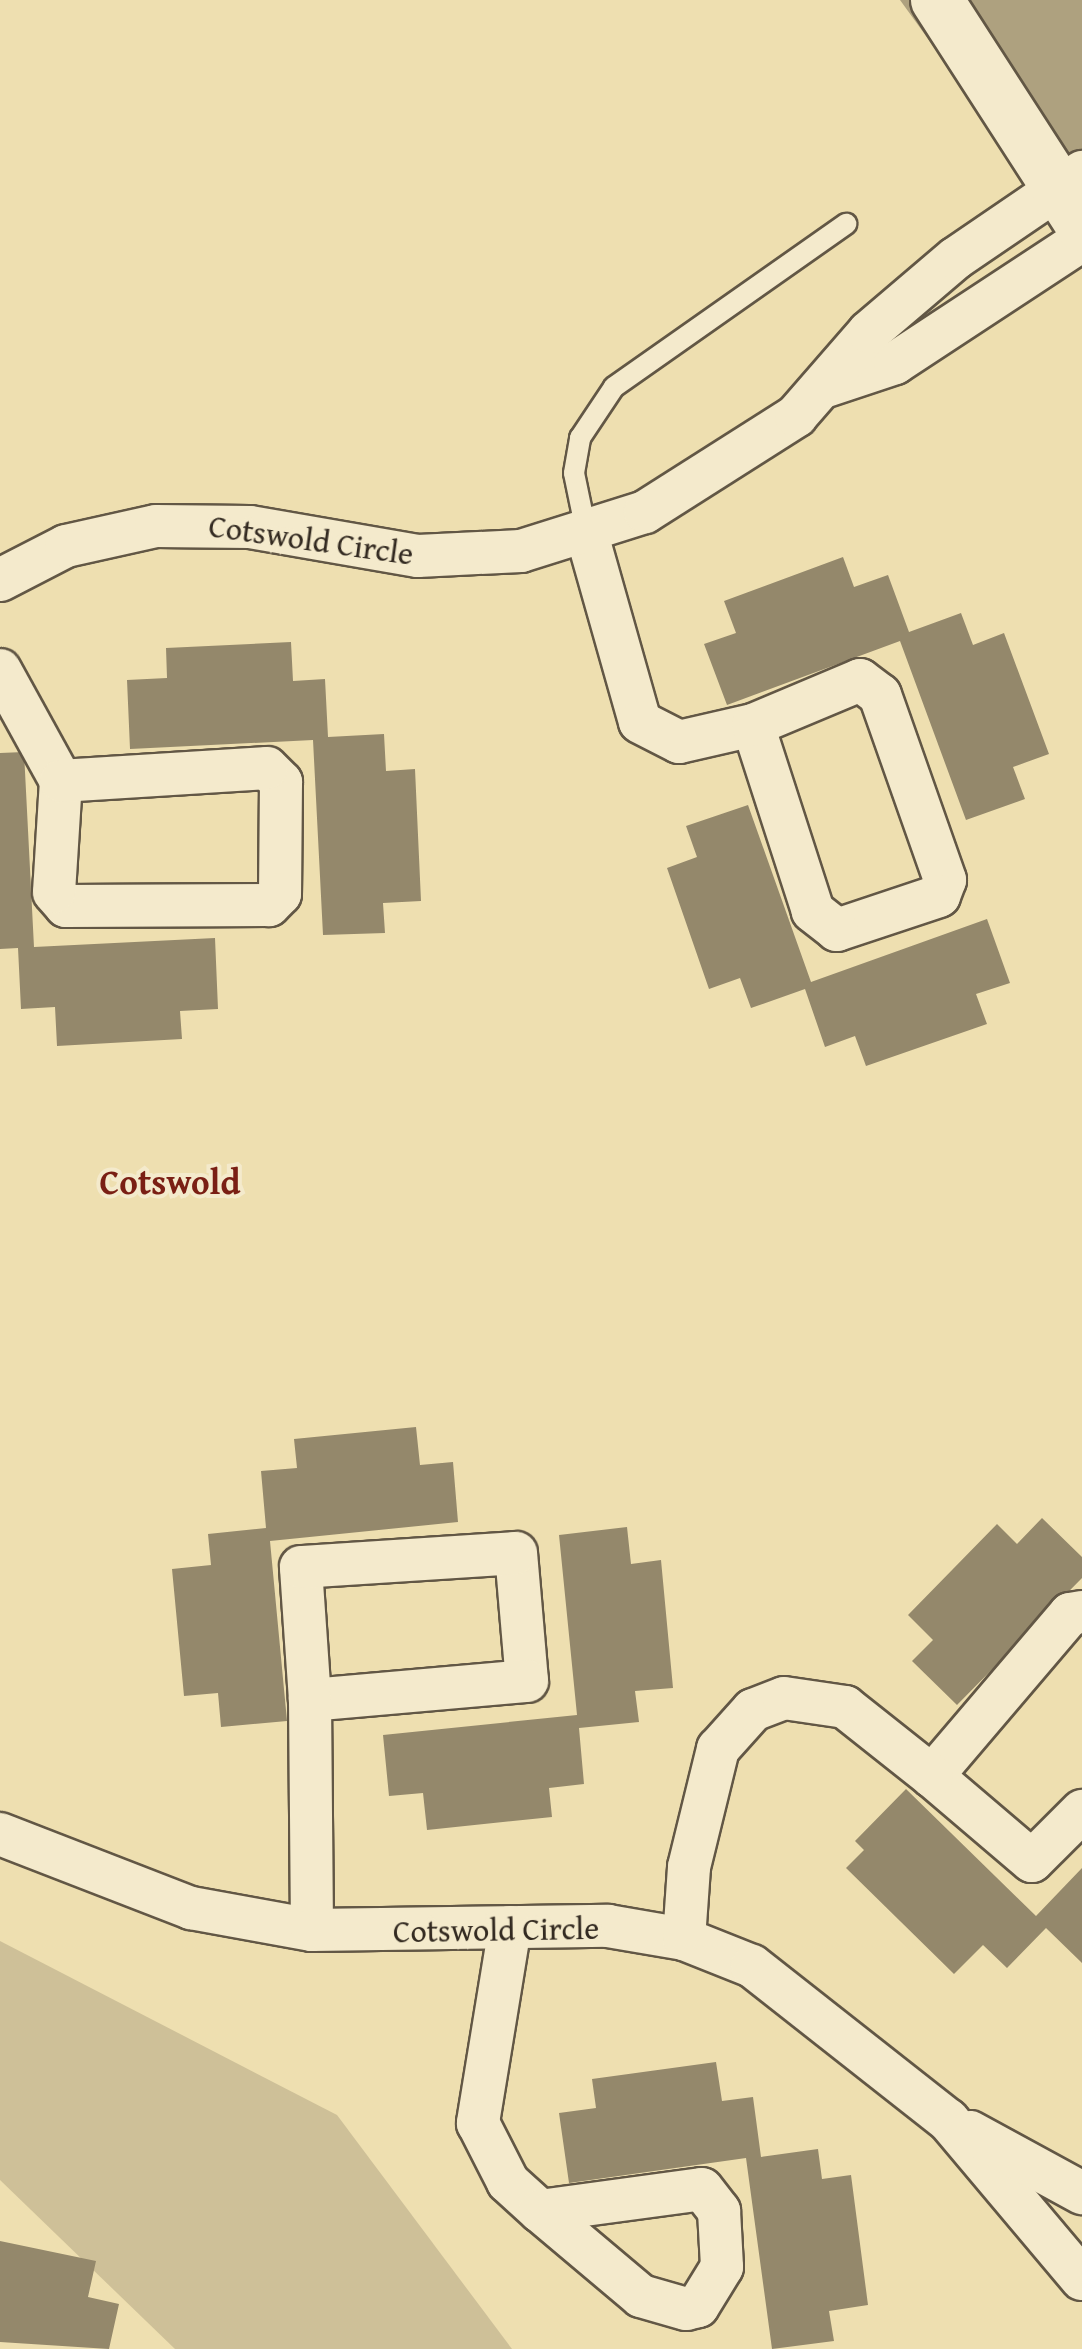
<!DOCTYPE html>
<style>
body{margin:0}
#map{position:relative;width:1082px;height:2349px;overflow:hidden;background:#eedfb0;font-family:"Gentium Book Plus",serif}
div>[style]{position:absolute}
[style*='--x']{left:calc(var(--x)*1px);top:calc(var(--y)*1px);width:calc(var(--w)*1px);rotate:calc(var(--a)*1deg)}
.green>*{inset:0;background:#cec098}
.water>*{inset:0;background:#aea17f}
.building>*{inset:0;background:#94886b}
.roads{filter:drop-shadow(2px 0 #625745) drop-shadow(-2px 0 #625745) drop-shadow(0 2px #625745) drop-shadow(0 -2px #625745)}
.service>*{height:20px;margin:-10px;padding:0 10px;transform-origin:10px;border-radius:10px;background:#f4eacc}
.minor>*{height:42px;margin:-21px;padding:0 21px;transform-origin:21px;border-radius:21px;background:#f4eacc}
.tertiary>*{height:52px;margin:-26px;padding:0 26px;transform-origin:26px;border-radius:26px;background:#f4eacc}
span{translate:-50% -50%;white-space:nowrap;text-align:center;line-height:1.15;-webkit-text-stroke:8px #f4eacc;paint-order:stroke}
.street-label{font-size:32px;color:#332a21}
.neighbourhood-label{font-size:35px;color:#7a1f14;font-weight:700}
</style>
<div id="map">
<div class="green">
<i style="clip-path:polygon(0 1941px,337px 2115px,512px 2349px,175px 2349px,0 2180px)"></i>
</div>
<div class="water">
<i style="clip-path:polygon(900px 0,1082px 0,1082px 262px,1076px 244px)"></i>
</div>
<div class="building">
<i style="clip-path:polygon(843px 557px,854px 587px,888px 575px,909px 632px,961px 613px,973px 645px,1004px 633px,1049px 754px,1013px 767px,1025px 799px,966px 820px,900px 641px,727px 705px,704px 644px,736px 633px,724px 601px)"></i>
<i style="clip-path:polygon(291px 642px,293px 681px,325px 679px,328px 737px,384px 734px,386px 771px,415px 769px,421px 901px,383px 903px,385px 933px,323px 935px,313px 740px,130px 749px,127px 680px,167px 678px,166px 648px)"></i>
<i style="clip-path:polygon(24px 752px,34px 947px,215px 938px,218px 1009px,180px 1011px,182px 1039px,57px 1046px,55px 1007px,21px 1009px,18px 948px,0 949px,0 753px)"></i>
<i style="clip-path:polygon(748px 805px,811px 982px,987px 919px,1010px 983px,976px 994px,987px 1024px,866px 1066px,855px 1036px,825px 1047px,805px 989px,751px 1008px,740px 978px,709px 989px,667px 868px,697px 857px,686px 826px)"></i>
<i style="clip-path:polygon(416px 1427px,420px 1465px,453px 1462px,458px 1522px,270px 1541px,287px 1721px,221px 1727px,218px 1693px,184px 1696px,172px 1569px,211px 1565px,208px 1534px,266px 1528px,261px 1471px,297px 1468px,294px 1439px)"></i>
<i style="clip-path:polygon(1042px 1518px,1082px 1557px,1082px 1578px,957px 1705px,912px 1661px,933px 1640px,908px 1615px,997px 1524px,1017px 1544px)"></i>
<i style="clip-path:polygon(627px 1527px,631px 1564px,661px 1560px,673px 1688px,635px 1691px,639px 1722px,579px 1728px,584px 1784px,549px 1788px,552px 1817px,427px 1830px,423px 1793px,389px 1796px,383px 1735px,577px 1715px,559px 1535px)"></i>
<i style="clip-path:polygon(906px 1789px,1036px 1916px,1082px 1868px,1082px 1963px,1046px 1928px,1007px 1968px,983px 1945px,954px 1974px,846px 1868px,864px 1850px,855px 1841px)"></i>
<i style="clip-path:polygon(716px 2062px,722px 2101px,753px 2097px,761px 2157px,818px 2149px,822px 2179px,851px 2175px,868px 2305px,829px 2311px,834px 2341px,772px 2349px,746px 2158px,569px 2183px,559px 2113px,596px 2108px,592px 2079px)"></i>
<i style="clip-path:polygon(0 2241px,96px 2261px,88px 2297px,119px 2304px,109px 2349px,0 2342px)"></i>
</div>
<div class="roads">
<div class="service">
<i style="--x:586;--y:531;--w:59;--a:-101.7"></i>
<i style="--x:574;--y:473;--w:36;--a:-80"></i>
<i style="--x:580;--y:438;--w:61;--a:-56.3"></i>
<i style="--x:614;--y:387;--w:284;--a:-35.1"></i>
</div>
<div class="minor">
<i style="--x:826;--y:386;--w:73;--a:-18.4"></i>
<i style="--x:895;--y:363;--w:224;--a:-33.3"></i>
<i style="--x:586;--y:531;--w:198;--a:74.2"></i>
<i style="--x:640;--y:722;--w:44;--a:27.1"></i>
<i style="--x:679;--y:742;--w:76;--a:-12.9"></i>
<i style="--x:0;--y:580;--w:74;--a:-27.3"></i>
<i style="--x:66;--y:546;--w:92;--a:-12.5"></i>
<i style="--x:156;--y:526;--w:94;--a:0.6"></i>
<i style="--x:250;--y:527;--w:170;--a:9.8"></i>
<i style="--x:418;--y:556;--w:103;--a:-2.8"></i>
<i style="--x:521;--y:551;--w:130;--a:-17.5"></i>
<i style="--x:645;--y:512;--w:179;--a:-32.4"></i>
<i style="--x:796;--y:416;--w:111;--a:-49"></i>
<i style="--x:869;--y:332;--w:114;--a:-40.4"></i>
<i style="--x:956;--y:258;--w:153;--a:-34.3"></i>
<i style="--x:0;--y:670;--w:127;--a:61.2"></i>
<i style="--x:860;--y:680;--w:25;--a:37"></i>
<i style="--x:880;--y:695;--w:196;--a:70.6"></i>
<i style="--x:945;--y:880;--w:17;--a:111"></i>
<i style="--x:939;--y:896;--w:108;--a:161.6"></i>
<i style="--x:837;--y:930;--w:31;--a:-142"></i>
<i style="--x:813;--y:911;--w:195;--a:-107.9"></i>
<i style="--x:753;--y:725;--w:116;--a:-22.8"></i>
<i style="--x:267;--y:768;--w:20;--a:45"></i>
<i style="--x:281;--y:782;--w:112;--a:90.5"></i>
<i style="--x:280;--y:894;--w:16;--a:135"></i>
<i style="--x:269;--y:905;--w:203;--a:179.7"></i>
<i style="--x:66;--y:906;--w:18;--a:-131"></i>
<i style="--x:54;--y:892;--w:111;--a:-86.4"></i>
<i style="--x:61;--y:781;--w:206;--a:-3.6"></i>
<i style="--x:516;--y:1553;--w:128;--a:85.1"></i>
<i style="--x:527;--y:1681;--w:218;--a:175"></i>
<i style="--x:310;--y:1700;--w:133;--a:-93.9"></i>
<i style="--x:301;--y:1567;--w:215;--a:-3.7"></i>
<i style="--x:1082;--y:1612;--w:12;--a:171"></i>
<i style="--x:1070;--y:1614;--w:213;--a:130.4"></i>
<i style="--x:932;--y:1776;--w:131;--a:40.4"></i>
<i style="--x:1032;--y:1861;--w:71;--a:-45"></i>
<i style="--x:310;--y:1700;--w:230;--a:89.5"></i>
<i style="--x:0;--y:1834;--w:205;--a:21.2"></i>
<i style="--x:191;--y:1908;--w:123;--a:10.3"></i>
<i style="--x:312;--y:1930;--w:296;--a:-0.8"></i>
<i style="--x:608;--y:1926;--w:77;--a:9.7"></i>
<i style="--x:684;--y:1939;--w:73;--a:21.7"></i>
<i style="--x:752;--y:1966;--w:249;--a:38.2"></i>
<i style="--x:948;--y:2120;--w:208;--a:49.9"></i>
<i style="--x:510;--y:1927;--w:199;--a:99.3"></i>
<i style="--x:478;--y:2123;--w:66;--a:63"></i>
<i style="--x:508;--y:2182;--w:43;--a:42.2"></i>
<i style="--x:684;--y:1939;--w:72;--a:-86"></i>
<i style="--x:689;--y:1867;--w:122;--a:-76.2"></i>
<i style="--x:718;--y:1749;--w:52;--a:-48.1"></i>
<i style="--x:753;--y:1710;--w:33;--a:-21"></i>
<i style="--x:784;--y:1698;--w:62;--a:8.4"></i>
<i style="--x:845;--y:1707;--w:111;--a:38.4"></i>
<i style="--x:970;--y:2132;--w:128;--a:28.6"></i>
<i style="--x:702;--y:2189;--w:28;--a:52"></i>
<i style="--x:719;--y:2211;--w:56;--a:86.9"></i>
<i style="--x:722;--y:2267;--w:46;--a:121.6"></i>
<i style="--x:698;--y:2306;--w:12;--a:166"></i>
<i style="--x:686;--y:2309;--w:47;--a:-163.9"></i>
<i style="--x:641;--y:2296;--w:132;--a:-139.9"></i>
<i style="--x:540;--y:2211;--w:163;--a:-7.7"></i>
</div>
<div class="tertiary">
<i style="--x:937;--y:0;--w:268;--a:57.2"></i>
</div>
</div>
<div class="street-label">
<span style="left:311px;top:540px;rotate:8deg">Cotswold Circle</span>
<span style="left:496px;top:1930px;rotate:-1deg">Cotswold Circle</span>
</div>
<div class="neighbourhood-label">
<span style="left:170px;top:1182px">Cotswold</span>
</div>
</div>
